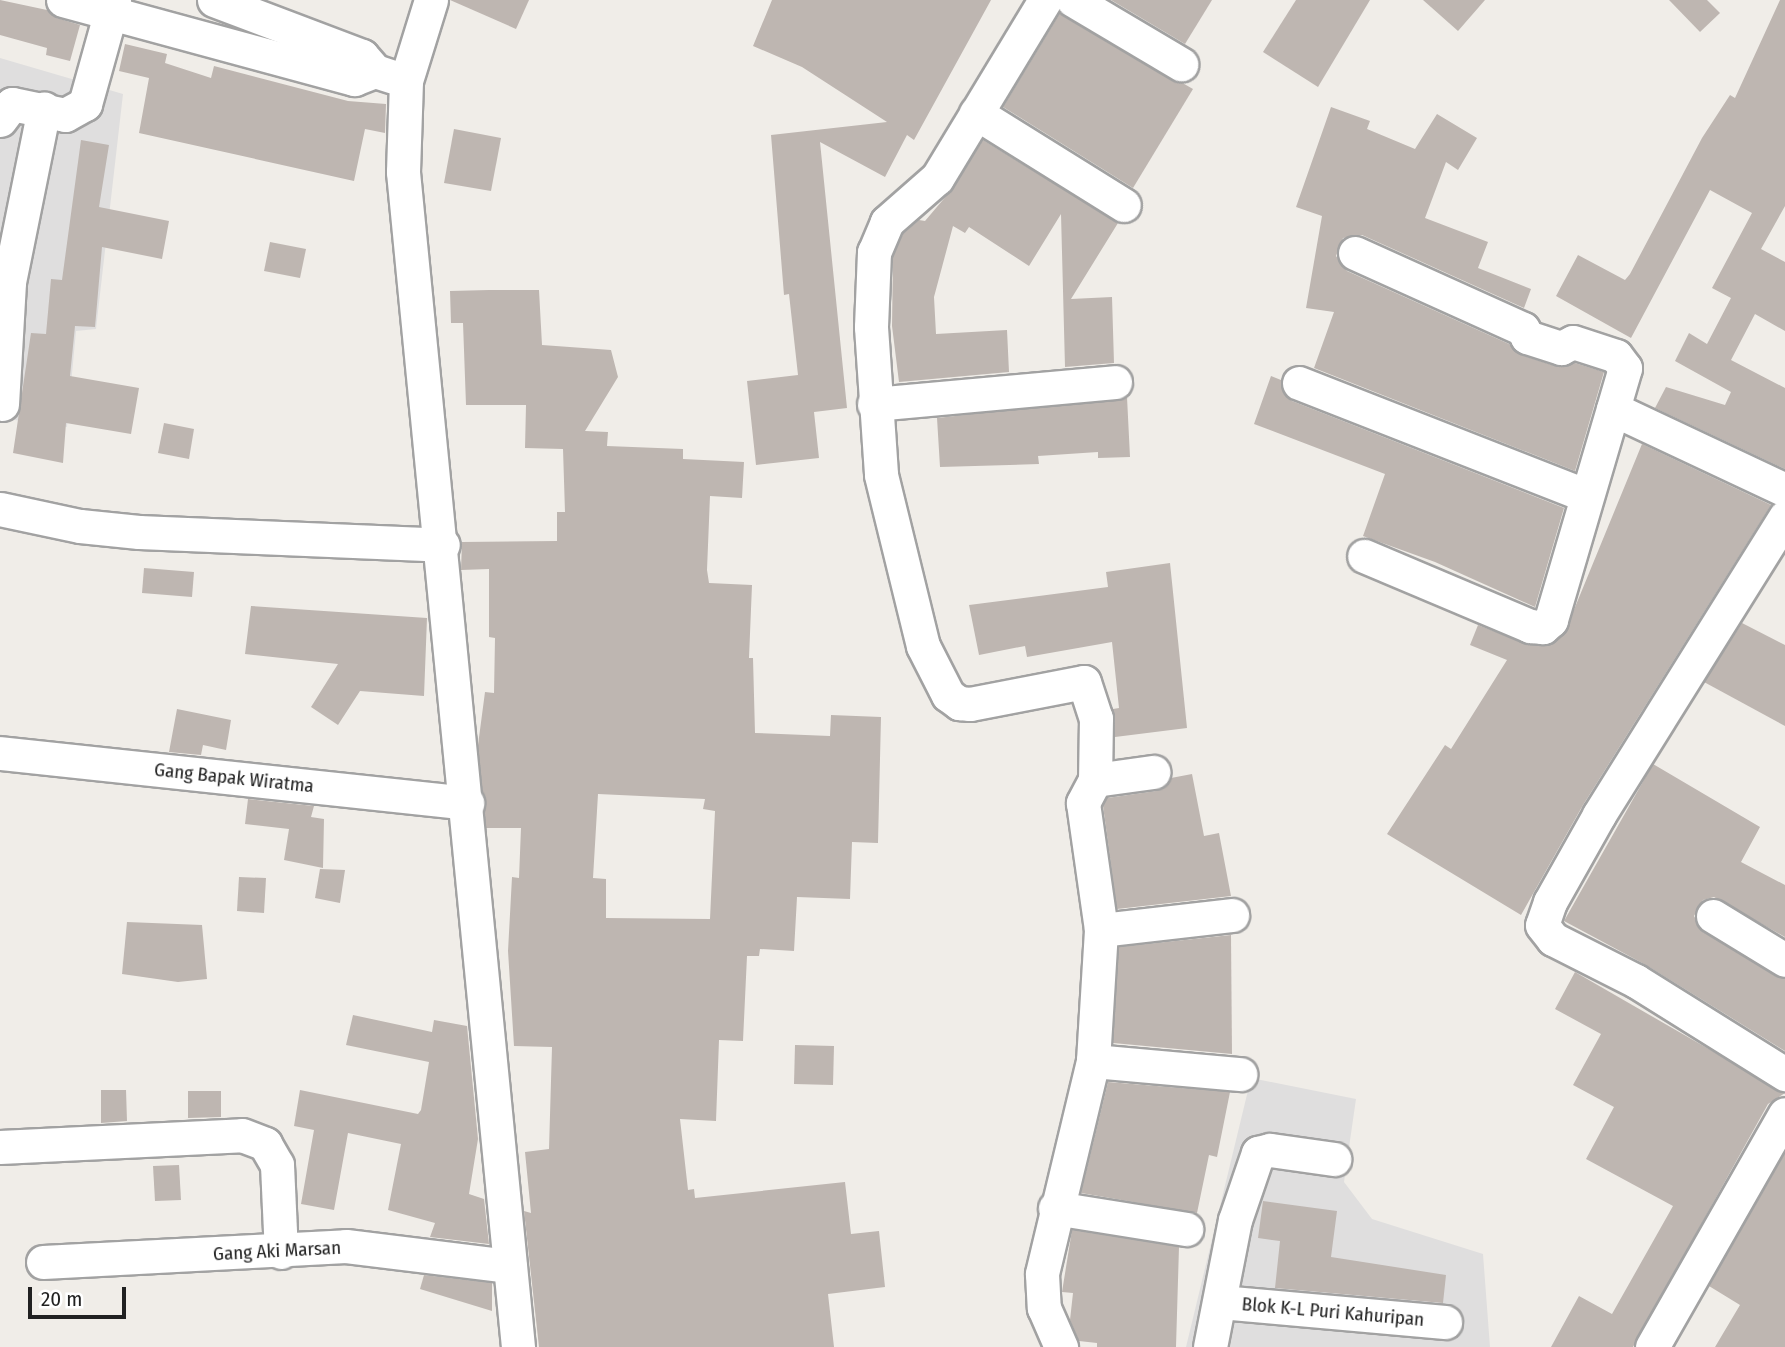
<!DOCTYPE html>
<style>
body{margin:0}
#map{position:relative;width:1785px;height:1347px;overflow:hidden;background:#f0ede8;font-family:"Fira Sans Condensed",sans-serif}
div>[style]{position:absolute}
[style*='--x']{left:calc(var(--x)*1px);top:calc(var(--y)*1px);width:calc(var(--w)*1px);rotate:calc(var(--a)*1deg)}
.residential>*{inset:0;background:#dfdede}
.building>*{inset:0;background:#beb6b1}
.roads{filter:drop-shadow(2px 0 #a2a2a2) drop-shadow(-2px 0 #a2a2a2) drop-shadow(0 2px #a2a2a2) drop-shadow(0 -2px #a2a2a2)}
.minor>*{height:33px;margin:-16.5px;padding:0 16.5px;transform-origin:16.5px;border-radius:16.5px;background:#fff}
span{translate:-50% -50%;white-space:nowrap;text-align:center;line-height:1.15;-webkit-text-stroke:5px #fff;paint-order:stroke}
.street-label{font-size:19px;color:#212121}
.scale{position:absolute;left:28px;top:1287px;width:98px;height:32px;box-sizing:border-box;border:4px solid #212121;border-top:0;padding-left:9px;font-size:21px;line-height:24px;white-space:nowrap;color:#212121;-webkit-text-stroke:5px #fff;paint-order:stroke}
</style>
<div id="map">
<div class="residential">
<i style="clip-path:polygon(0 58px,123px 94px,96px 329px,76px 331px,67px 427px,0 418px)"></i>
<i style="clip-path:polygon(1251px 1078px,1356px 1099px,1344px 1182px,1372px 1219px,1483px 1254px,1490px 1347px,1186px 1347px)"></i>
</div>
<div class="building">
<i style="clip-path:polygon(0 0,47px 10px,57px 18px,80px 25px,70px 61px,46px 55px,47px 48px,0 35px)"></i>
<i style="clip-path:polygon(450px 0,529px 0,516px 29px)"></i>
<i style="clip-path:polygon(772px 0,991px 0,914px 140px,907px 135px,885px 177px,820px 142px,847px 408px,814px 412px,819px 458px,756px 465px,747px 381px,798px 375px,789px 294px,784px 295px,771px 135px,887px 122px,802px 67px,753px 46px)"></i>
<i style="clip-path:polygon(1111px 0,1212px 0,1185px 44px)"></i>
<i style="clip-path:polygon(1296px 0,1370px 0,1318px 87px,1263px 52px)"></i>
<i style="clip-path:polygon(1423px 0,1485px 0,1458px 31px)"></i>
<i style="clip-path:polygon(1669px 0,1707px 0,1720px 13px,1700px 32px)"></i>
<i style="clip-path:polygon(1780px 0,1785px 0,1785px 206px,1761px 249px,1785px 262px,1785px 331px,1755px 314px,1731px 360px,1785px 388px,1785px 469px,1655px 408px,1666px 387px,1725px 405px,1731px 392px,1675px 361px,1689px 333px,1707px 344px,1731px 298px,1712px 288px,1752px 213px,1710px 190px,1631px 338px,1556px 296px,1578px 255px,1625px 280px,1630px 274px,1702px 138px,1730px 95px,1735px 98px)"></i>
<i style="clip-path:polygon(1060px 13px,1193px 89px,1133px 188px,1003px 107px)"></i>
<i style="clip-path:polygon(125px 44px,167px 54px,165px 63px,211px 78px,214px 66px,348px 101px,386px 104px,385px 133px,365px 129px,354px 181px,139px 133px,149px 78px,119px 71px)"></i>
<i style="clip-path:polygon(1331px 107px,1370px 121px,1367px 129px,1415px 149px,1437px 114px,1477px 138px,1458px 170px,1446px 162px,1425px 218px,1488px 242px,1478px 268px,1531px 289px,1524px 308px,1362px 235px,1343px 238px,1336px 256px,1347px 271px,1509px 344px,1521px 355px,1555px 366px,1575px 363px,1604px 372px,1575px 471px,1314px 368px,1334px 312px,1306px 308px,1322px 216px,1296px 207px)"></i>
<i style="clip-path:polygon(454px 129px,501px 138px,491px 191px,444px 183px)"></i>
<i style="clip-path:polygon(81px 140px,109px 145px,99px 207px,169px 221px,162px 259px,102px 247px,95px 327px,75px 326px,70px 376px,139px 388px,131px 434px,66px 423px,63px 463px,13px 453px,31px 333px,46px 334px,51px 279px,62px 280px)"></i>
<i style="clip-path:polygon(983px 140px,1118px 223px,1071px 299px,1112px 297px,1114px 363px,1065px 367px,1061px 214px,1029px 266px,969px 227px,965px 233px,953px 226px,934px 297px,936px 334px,1007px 330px,1009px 372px,899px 382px,892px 326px,893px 256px,903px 234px,919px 220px,925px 221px,953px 188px)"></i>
<i style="clip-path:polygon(270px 242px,306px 249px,300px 278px,264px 271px)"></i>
<i style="clip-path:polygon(evenodd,489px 290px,539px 290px,542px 345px,611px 350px,618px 377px,585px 431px,608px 432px,607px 446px,683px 449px,683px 459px,744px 462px,742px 498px,710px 496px,707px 570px,709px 583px,752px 585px,749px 658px,753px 658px,755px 733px,830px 736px,831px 715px,881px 717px,878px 843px,852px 842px,850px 899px,797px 897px,794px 951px,760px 949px,759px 956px,747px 956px,743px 1041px,719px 1040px,716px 1121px,680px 1119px,688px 1190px,694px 1189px,695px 1198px,845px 1182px,851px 1234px,879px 1231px,885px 1287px,828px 1294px,834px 1347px,539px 1347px,524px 1211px,531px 1213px,525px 1152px,549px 1149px,552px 1047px,514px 1046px,508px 951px,512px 877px,519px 878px,521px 828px,486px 828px,478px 745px,485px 692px,494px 693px,495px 638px,489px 637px,489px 569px,461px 570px,462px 542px,557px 541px,557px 512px,565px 512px,563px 449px,525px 448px,526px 405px,466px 405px,463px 323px,451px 323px,450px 291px,489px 290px,598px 794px,705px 799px,703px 809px,715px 811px,710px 919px,606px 918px,606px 879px,593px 878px,598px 794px)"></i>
<i style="clip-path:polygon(1271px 376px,1281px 380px,1284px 394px,1292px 401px,1564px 508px,1535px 607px,1435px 562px,1363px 536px,1385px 474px,1254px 424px)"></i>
<i style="clip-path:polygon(1127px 397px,1130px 457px,1098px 458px,1098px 452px,1038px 456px,1039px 464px,940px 467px,937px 418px)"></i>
<i style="clip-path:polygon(164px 423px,194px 429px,189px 459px,158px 453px)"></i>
<i style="clip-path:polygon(1642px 444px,1771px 505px,1583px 805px,1521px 915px,1387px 834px,1445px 745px,1451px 749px,1507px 660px,1470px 645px,1478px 625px,1529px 645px,1549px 645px,1564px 634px)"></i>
<i style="clip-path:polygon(1170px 563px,1187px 728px,1115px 737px,1113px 709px,1119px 708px,1112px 642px,1027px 657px,1025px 646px,979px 655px,969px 605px,1108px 587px,1106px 572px)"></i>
<i style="clip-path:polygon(144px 568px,194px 572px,192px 597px,142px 593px)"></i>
<i style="clip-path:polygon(251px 606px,427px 618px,424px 696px,360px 691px,338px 725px,311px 707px,338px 664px,245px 654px)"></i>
<i style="clip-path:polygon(1742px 623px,1785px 645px,1785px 726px,1704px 682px)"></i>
<i style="clip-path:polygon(177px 709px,231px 720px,226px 750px,203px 745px,201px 755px,169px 752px)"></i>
<i style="clip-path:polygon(1653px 764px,1760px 827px,1741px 862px,1785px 885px,1785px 937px,1714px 897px,1703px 900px,1694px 916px,1703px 932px,1785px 979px,1785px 1051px,1646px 965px,1564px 921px)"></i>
<i style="clip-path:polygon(1192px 774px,1204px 836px,1219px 833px,1231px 896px,1117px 909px,1103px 806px,1107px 798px,1156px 791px,1171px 778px)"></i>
<i style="clip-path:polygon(248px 799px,314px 806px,311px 817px,324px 819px,323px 868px,284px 860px,289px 829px,245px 824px)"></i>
<i style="clip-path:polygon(320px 869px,345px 870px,340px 903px,315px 898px)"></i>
<i style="clip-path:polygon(239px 877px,266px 878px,264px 913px,237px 911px)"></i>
<i style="clip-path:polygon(127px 922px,202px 925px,207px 979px,178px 982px,122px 974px)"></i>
<i style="clip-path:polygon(1231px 935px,1232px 1054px,1113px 1043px,1119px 947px)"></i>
<i style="clip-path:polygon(1575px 972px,1785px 1093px,1768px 1104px,1633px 1347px,1551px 1347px,1579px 1296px,1612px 1314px,1673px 1206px,1586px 1159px,1614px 1107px,1573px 1085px,1601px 1034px,1555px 1009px)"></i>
<i style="clip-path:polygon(353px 1015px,432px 1032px,434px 1020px,467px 1026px,478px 1139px,469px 1194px,484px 1199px,489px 1244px,430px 1237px,435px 1223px,388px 1210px,401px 1144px,348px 1133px,334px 1210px,301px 1204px,314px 1130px,294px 1126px,300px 1090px,418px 1114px,421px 1110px,429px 1062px,346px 1045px)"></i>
<i style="clip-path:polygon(795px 1045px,834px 1046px,833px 1085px,794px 1084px)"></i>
<i style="clip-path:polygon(1108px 1082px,1230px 1092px,1217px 1157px,1209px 1155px,1197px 1213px,1081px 1193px)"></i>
<i style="clip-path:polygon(101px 1090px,126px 1090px,127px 1121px,101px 1123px)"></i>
<i style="clip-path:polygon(188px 1091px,221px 1091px,221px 1117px,188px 1118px)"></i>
<i style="clip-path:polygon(1785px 1153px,1785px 1347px,1715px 1347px,1740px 1305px,1709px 1286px)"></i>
<i style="clip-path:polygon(179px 1165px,181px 1200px,155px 1201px,153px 1166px)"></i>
<i style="clip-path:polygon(1263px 1201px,1337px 1211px,1331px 1257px,1446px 1275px,1443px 1303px,1275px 1288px,1280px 1241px,1258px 1238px)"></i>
<i style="clip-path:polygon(1072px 1230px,1179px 1247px,1176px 1347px,1097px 1347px,1097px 1343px,1079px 1341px,1070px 1320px,1073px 1293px,1062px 1292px)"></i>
<i style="clip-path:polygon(424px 1275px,492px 1283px,492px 1311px,420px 1289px)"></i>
</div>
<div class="roads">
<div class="minor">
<i style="--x:63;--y:0;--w:302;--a:15.2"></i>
<i style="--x:354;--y:79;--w:22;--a:-21"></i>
<i style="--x:214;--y:0;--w:158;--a:20.7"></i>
<i style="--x:362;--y:56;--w:20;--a:49"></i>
<i style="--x:375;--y:71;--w:19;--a:18"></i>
<i style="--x:431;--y:0;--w:85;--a:107.2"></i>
<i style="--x:406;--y:81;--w:91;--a:91.9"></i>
<i style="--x:403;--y:172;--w:1181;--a:84.41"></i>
<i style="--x:1045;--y:0;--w:208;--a:121.2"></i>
<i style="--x:937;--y:178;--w:67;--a:138.7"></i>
<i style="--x:887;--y:222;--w:33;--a:113"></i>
<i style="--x:874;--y:252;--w:75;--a:92.3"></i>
<i style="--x:871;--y:327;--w:148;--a:86.1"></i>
<i style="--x:881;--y:475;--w:176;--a:76.2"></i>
<i style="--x:923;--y:646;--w:55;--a:63"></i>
<i style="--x:948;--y:695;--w:14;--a:36"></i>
<i style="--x:959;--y:703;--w:11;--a:5"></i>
<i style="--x:970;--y:704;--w:116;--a:-10.9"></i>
<i style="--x:1084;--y:682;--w:38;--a:72"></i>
<i style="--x:1096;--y:718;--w:62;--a:90.9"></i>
<i style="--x:1095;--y:780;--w:26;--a:118"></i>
<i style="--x:1083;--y:803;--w:128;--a:81.9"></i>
<i style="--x:1101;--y:930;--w:131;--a:93.5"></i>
<i style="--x:1093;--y:1061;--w:219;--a:103.5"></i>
<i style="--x:1042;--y:1274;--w:34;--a:87"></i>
<i style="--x:1044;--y:1308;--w:43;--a:66.4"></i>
<i style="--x:1073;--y:0;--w:126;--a:30.7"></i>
<i style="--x:976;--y:113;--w:174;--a:31.9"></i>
<i style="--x:0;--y:120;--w:20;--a:-53"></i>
<i style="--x:12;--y:104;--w:54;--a:11.7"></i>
<i style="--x:65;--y:115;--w:23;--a:-29"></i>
<i style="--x:85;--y:104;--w:108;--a:-74.4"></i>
<i style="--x:1355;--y:253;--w:184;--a:24.3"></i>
<i style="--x:1523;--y:329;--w:9;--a:63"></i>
<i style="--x:1527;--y:337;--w:36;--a:18"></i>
<i style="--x:1561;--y:348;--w:13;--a:-27"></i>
<i style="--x:1573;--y:342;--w:45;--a:18"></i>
<i style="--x:1616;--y:356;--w:15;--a:53"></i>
<i style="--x:1625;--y:368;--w:263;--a:106.4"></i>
<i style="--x:1551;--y:620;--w:11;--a:139"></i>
<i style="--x:1543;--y:627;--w:13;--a:-176"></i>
<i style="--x:1530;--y:626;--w:180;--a:-157.1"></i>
<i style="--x:1299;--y:383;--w:309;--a:21.4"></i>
<i style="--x:2;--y:404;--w:122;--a:-86.7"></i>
<i style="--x:9;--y:282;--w:177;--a:-78.6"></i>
<i style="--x:874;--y:404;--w:242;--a:-5.2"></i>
<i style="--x:1613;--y:409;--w:190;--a:25.2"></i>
<i style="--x:0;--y:509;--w:82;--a:12"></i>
<i style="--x:80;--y:526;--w:59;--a:5.8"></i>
<i style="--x:139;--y:532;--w:304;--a:2.4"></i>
<i style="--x:1785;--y:517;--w:351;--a:122"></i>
<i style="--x:1599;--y:815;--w:100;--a:119.4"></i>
<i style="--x:1550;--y:902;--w:24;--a:109"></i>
<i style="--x:1542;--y:925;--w:18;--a:52"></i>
<i style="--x:1553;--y:939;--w:93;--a:26.8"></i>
<i style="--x:1636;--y:981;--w:176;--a:32"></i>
<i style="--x:0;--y:753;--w:470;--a:6.1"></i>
<i style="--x:1095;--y:780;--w:59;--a:-7.9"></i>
<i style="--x:1713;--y:916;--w:84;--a:31.4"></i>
<i style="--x:1101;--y:930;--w:132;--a:-6.5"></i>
<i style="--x:1093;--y:1061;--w:148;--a:5.1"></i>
<i style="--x:0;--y:1147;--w:242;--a:-2.8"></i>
<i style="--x:242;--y:1135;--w:25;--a:21"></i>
<i style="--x:265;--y:1144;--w:24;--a:60"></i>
<i style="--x:277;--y:1165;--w:87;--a:87.4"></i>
<i style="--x:1055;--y:1208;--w:133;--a:9.1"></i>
<i style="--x:43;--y:1262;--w:303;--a:-3"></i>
<i style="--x:346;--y:1246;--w:165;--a:7"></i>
<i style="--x:1220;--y:1302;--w:226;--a:5.1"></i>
<i style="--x:1210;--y:1347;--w:129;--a:-78.9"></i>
<i style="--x:1235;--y:1220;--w:71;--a:-71.1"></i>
<i style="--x:1258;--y:1153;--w:12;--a:-14"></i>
<i style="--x:1270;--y:1150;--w:65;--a:8"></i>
<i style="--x:1652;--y:1347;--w:268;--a:-60.3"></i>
</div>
</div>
<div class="street-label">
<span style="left:234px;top:778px;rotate:6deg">Gang Bapak Wiratma</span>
<span style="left:277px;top:1251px;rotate:-3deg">Gang Aki Marsan</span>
<span style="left:1333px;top:1312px;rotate:5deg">Blok K-L Puri Kahuripan</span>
</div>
<div class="scale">20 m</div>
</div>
